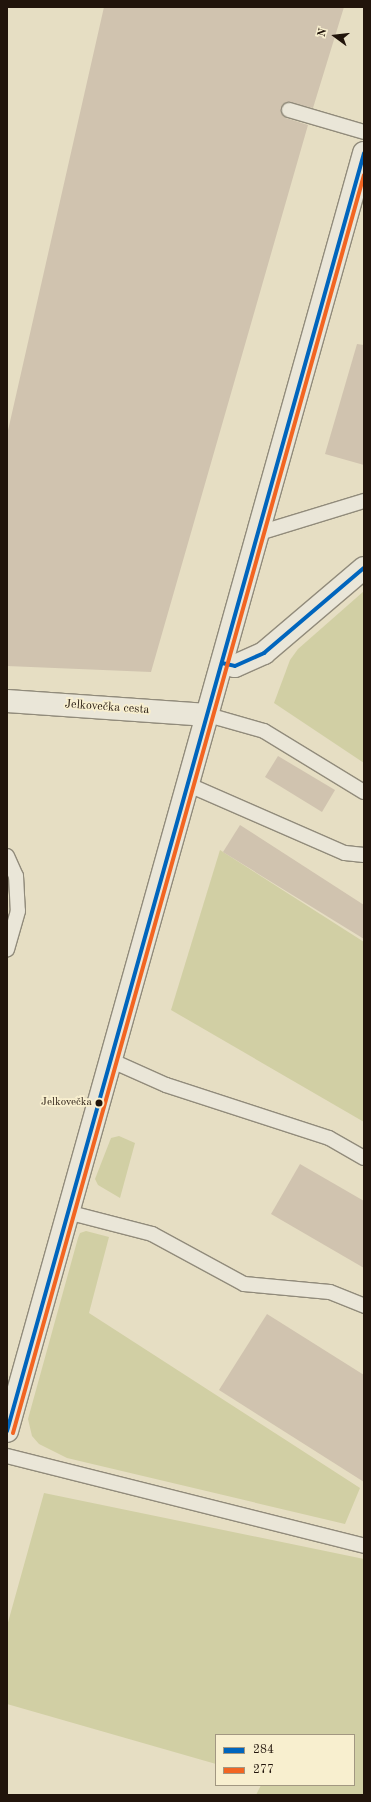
<!DOCTYPE html>
<meta charset="utf-8">
<style>
body{margin:0}
#map{position:relative;width:371px;height:1802px;overflow:hidden;background:#e6dec3;font-family:"Old Standard TT",serif}
div>[style]{position:absolute}
[style*='--x']{left:calc(var(--x)*1px);top:calc(var(--y)*1px);width:calc(var(--w)*1px);rotate:calc(var(--a)*1deg)}
.green>*{inset:0;background:#d1cfa4}
.building>*{inset:0;background:#d0c3af}
.roads{filter:drop-shadow(1px 0 #918b7b) drop-shadow(-1px 0 #918b7b) drop-shadow(0 1px #918b7b) drop-shadow(0 -1px #918b7b)}
.service>*{height:14px;margin:-7px;padding:0 7px;transform-origin:7px;border-radius:7px;background:#eae6d8}
.tertiary>*{height:22px;margin:-11px;padding:0 11px;transform-origin:11px;border-radius:11px;background:#eae6d8}
.bus-1>*{height:4px;margin:-2px;padding:0 2px;transform-origin:2px;border-radius:2px;background:#0065bd}
.bus-2>*{height:4px;margin:-2px;padding:0 2px;transform-origin:2px;border-radius:2px;background:#f26522}
.dots>*{width:11px;height:11px;translate:-50% -50%;box-sizing:border-box;border:2px solid #f8efcf;border-radius:50%}
span{translate:-50% -50%;white-space:nowrap;text-align:center;line-height:1.15;-webkit-text-stroke:3.5px #f8efcf;paint-order:stroke}
.bus-label{font-size:11px;color:#21140b}
.right{translate:-100% -50%;text-align:right}
.street-label{font-size:12px;color:#21140b}
.frame{position:absolute;inset:0;border:8px solid #21140b;pointer-events:none}
.legend{position:absolute;left:215px;top:1734px;width:140px;height:52px;box-sizing:border-box;background:#f8efcf;border:1px solid #a29781;margin:0;padding:5px 7px;list-style:none;font-size:12px;color:#21140b}
.legend li{display:flex;align-items:center;gap:8px;height:20px}
.legend b{width:20px;border:1px solid #a29781}
.north{position:absolute;left:315px;top:16px;width:40px;height:40px;-webkit-text-stroke:3px #f8efcf;paint-order:stroke;rotate:285deg;font-size:11px;font-weight:700;line-height:16px;text-align:center;color:#21140b}
.north::after{content:'';display:block;margin:auto;width:14px;height:18px;background:#21140b;clip-path:polygon(50% 0,100% 100%,50% 72%,0 100%)}
</style>
<div id="map">
<div class="green">
<i style="clip-path:polygon(364px 591px,364px 763px,274px 703px,290px 660px,298px 649px)"></i>
<i style="clip-path:polygon(220px 850px,364px 942px,364px 1122px,171px 1010px)"></i>
<i style="clip-path:polygon(119px 1136px,135px 1143px,120px 1198px,98px 1185px,95px 1179px,111px 1138px)"></i>
<i style="clip-path:polygon(86px 1231px,109px 1237px,89px 1313px,360px 1488px,345px 1524px,67px 1458px,39px 1444px,32px 1436px,28px 1419px,78px 1238px,80px 1233px)"></i>
<i style="clip-path:polygon(44px 1493px,364px 1559px,364px 1795px,256px 1795px,261px 1785px,354px 1785px,354px 1735px,216px 1735px,216px 1764px,7px 1704px,7px 1626px)"></i>
</div>
<div class="building">
<i style="clip-path:polygon(104px 7px,344px 7px,313px 108px,287px 102px,281px 108px,286px 118px,308px 125px,151px 672px,7px 666px,7px 435px)"></i>
<i style="clip-path:polygon(357px 344px,364px 345px,364px 465px,325px 454px)"></i>
<i style="clip-path:polygon(278px 756px,335px 790px,322px 812px,265px 777px)"></i>
<i style="clip-path:polygon(240px 825px,364px 905px,364px 939px,223px 852px)"></i>
<i style="clip-path:polygon(300px 1164px,364px 1201px,364px 1268px,271px 1214px)"></i>
<i style="clip-path:polygon(267px 1314px,364px 1375px,364px 1482px,219px 1390px)"></i>
</div>
<div class="roads">
<div class="service">
<i style="--x:289;--y:110;--w:78;--a:16.3"></i>
<i style="--x:256;--y:534;--w:113;--a:-17"></i>
<i style="--x:208;--y:715;--w:58;--a:15.9"></i>
<i style="--x:264;--y:731;--w:117;--a:31.4"></i>
<i style="--x:189;--y:785;--w:170;--a:23.6"></i>
<i style="--x:345;--y:853;--w:19;--a:6"></i>
<i style="--x:7;--y:856;--w:22;--a:66"></i>
<i style="--x:16;--y:876;--w:35;--a:87"></i>
<i style="--x:18;--y:911;--w:40;--a:106"></i>
<i style="--x:110;--y:1060;--w:61;--a:24.1"></i>
<i style="--x:166;--y:1085;--w:171;--a:18"></i>
<i style="--x:329;--y:1138;--w:40;--a:29.7"></i>
<i style="--x:67;--y:1212;--w:88;--a:14.5"></i>
<i style="--x:152;--y:1234;--w:105;--a:28.5"></i>
<i style="--x:244;--y:1284;--w:86;--a:5.3"></i>
<i style="--x:330;--y:1292;--w:37;--a:22"></i>
<i style="--x:7;--y:1456;--w:368;--a:14.1"></i>
</div>
<div class="tertiary">
<i style="--x:222;--y:663;--w:13;--a:13"></i>
<i style="--x:235;--y:666;--w:32;--a:-24"></i>
<i style="--x:264;--y:653;--w:131;--a:-40.4"></i>
<i style="--x:7;--y:701;--w:201;--a:4"></i>
<i style="--x:7;--y:1431;--w:1327;--a:-74.39"></i>
</div>
</div>
<div class="bus-1">
<i style="--x:222;--y:663;--w:13;--a:13"></i>
<i style="--x:235;--y:666;--w:32;--a:-24"></i>
<i style="--x:264;--y:653;--w:131;--a:-40.4"></i>
<i style="--x:7;--y:1431;--w:1327;--a:-74.39"></i>
</div>
<div class="bus-2">
<i style="--x:13;--y:1433;--w:1306;--a:-74.41"></i>
</div>
<div class="dots">
<i style="left:99px;top:1103px;background:#21140b"></i>
</div>
<div class="bus-label">
<span class="right" style="left:92px;top:1103px">Jelkovečka</span>
</div>
<div class="street-label">
<span style="left:107px;top:708px;rotate:4deg">Jelkovečka cesta</span>
</div>
<div class="frame"></div>
<ul class="legend">
<li><b style="height:5px;background:#0065bd"></b>284</li>
<li><b style="height:5px;background:#f26522"></b>277</li>
</ul>
<div class="north">N</div>
</div>
